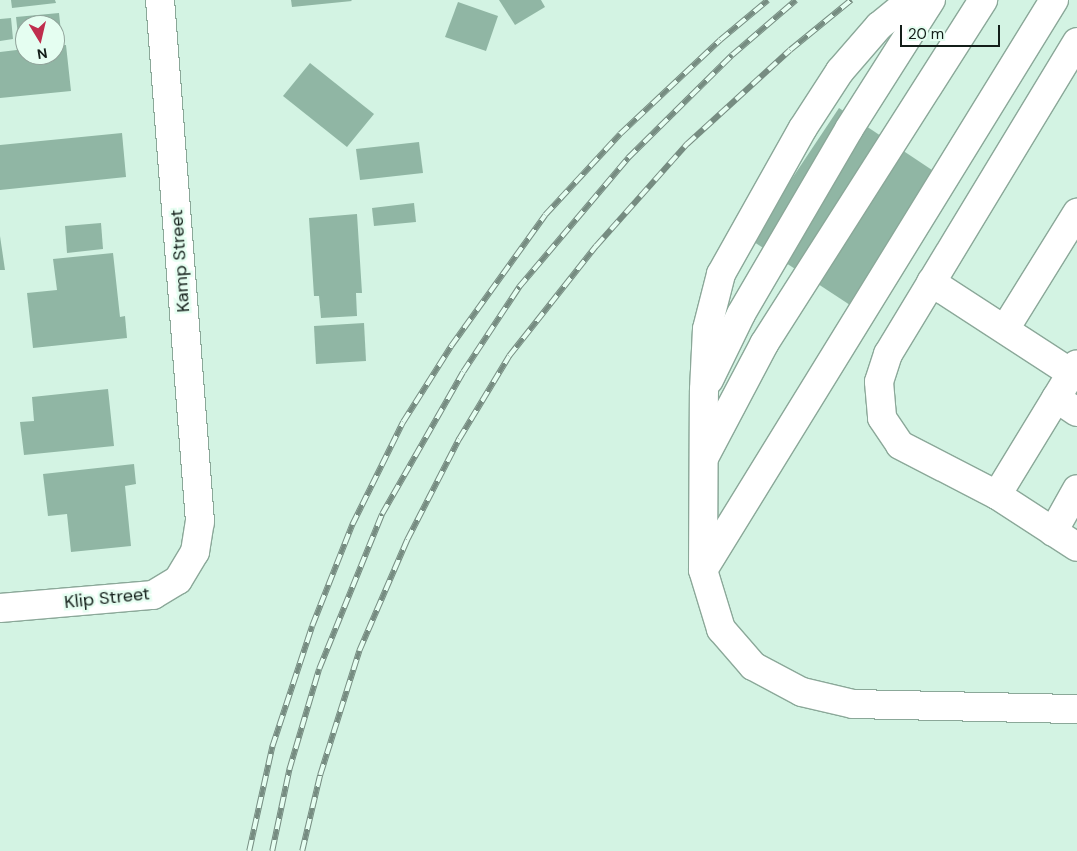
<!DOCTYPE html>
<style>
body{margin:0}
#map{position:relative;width:1077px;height:851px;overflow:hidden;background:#d3f3e3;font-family:"DM Sans",sans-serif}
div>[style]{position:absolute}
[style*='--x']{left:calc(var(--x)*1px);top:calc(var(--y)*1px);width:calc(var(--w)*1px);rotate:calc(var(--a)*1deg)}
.building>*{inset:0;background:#90b6a4}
.roads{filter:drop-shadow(1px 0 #8ba899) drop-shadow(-1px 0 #8ba899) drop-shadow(0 1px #8ba899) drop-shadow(0 -1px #8ba899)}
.minor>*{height:28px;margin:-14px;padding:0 14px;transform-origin:14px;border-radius:14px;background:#fff}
.rail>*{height:5.5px;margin-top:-2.75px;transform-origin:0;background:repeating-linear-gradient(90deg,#e5fef1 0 11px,#768c81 0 22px);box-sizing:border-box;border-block:1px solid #768c81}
span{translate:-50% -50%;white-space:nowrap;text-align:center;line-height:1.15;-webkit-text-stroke:5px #e5fef1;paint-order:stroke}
.street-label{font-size:18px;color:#131e19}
.north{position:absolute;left:15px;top:15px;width:50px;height:50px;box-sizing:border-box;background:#e5fef1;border:1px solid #91a49b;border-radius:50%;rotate:171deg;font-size:14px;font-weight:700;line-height:20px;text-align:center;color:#131e19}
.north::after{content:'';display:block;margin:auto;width:18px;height:22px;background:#bf2e4d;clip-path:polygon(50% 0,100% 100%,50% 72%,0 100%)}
.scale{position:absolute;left:900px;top:25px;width:100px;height:22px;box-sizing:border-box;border:2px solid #131e19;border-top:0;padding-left:6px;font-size:15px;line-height:18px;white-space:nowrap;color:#131e19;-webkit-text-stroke:4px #e5fef1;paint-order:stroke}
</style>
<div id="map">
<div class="building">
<i style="clip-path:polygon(11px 0,55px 0,56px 3px,12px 8px)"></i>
<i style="clip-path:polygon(291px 0,351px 0,352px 1px,292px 7px)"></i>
<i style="clip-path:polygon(499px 0,541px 0,545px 7px,515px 25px)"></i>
<i style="clip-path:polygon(458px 2px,498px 16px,486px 51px,445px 37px)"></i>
<i style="clip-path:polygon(59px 13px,62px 41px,55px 41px,55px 25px,25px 25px,25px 44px,19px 45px,16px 17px)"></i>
<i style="clip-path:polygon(11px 18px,13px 39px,0 41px,0 19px)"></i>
<i style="clip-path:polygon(66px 45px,71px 91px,0 98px,0 52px,25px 49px,25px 55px,55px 55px,55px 46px)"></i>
<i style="clip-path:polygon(310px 63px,374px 114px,347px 147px,283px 96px)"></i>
<i style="clip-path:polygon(839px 108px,938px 174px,850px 305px,751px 240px)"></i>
<i style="clip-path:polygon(122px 133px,126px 177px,0 190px,0 145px)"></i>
<i style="clip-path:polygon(419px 142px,423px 173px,360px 180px,356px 149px)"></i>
<i style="clip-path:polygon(414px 203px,416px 222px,374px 226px,372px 208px)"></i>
<i style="clip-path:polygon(357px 214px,362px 293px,356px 293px,357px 316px,321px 318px,319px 296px,314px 296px,309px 218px)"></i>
<i style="clip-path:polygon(101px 223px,103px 249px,67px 253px,65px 226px)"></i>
<i style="clip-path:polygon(0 236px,5px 270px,0 270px)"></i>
<i style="clip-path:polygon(113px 253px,120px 317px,125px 316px,127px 338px,33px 348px,27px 293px,57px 290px,53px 259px)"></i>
<i style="clip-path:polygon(364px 323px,366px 361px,316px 364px,314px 326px)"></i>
<i style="clip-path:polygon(108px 389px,114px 446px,24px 455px,20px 422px,34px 421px,32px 397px)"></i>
<i style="clip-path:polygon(134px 464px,136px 484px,125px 486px,131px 546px,71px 552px,67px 514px,48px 516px,43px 474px)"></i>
</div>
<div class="roads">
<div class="minor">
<i style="--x:1054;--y:0;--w:669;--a:121.62"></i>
<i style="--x:703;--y:570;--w:62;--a:73"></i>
<i style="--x:721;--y:629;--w:49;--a:49.1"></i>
<i style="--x:753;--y:666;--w:55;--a:28"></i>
<i style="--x:802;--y:692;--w:52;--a:13.2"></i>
<i style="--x:853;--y:704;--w:224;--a:1.3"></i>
<i style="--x:1077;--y:42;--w:365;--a:121.2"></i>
<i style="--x:888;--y:354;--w:29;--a:108"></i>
<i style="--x:879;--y:382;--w:36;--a:85"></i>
<i style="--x:882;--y:418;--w:32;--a:56"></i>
<i style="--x:900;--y:445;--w:109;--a:27.3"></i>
<i style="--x:997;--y:495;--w:95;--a:33"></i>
<i style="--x:931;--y:282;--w:167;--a:33"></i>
<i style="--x:1005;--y:329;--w:137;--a:-58.2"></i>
<i style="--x:709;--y:380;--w:73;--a:-64.1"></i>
<i style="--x:741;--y:314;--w:214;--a:-59.7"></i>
<i style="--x:849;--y:129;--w:153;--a:-57.6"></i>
<i style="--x:1056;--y:398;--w:25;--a:34"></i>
<i style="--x:705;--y:456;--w:127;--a:-62.2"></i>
<i style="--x:764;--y:344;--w:408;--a:-57.5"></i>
<i style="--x:997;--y:495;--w:153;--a:-58.6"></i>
<i style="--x:1053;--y:532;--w:49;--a:-60.8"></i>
<i style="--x:703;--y:570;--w:180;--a:-89.7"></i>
<i style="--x:704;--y:390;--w:61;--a:-87.2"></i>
<i style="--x:707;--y:329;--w:57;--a:-75.7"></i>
<i style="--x:721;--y:274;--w:167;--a:-60.7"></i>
<i style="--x:803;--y:128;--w:68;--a:-57"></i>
<i style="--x:840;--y:71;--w:60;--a:-49.1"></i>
<i style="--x:879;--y:26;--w:41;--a:-39.1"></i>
<i style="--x:0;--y:608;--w:154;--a:-4.9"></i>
<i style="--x:153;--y:595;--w:29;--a:-31"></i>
<i style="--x:178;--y:580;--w:33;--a:-59"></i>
<i style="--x:195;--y:552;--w:30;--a:-81"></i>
<i style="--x:200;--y:522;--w:524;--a:-94.38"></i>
</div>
</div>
<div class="rail">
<i style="--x:249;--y:851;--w:107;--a:-77.5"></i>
<i style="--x:272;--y:747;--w:127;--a:-71.7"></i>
<i style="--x:312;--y:626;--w:109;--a:-68.4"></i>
<i style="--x:352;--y:525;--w:115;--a:-63.7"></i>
<i style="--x:403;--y:422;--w:90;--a:-57.7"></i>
<i style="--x:451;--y:346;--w:161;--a:-54.3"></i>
<i style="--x:545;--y:215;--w:110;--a:-47.2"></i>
<i style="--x:620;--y:134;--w:137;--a:-43.2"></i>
<i style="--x:720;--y:40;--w:62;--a:-39.8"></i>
<i style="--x:272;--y:851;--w:83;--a:-78.1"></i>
<i style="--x:289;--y:770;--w:105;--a:-73.5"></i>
<i style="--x:319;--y:669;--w:167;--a:-67.9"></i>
<i style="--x:382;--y:514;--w:163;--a:-60.3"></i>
<i style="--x:463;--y:372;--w:102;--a:-56.6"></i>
<i style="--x:519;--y:287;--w:169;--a:-49.8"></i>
<i style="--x:628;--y:158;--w:146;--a:-44.7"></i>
<i style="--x:732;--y:55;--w:84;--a:-40.7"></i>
<i style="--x:302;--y:851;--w:78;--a:-76.7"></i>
<i style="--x:320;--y:775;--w:130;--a:-72.5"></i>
<i style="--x:359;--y:651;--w:121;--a:-66.6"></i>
<i style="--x:407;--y:540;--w:114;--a:-62.8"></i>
<i style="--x:459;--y:439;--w:97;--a:-58.9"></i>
<i style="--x:509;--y:356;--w:140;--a:-51.7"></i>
<i style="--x:596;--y:246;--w:137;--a:-48.3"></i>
<i style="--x:687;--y:144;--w:139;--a:-42.4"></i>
<i style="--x:790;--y:50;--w:79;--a:-39.3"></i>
</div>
<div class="street-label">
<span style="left:180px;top:261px;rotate:-94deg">Kamp Street</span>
<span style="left:107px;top:598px;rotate:-6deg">Klip Street</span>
</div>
<div class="north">N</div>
<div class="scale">20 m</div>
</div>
